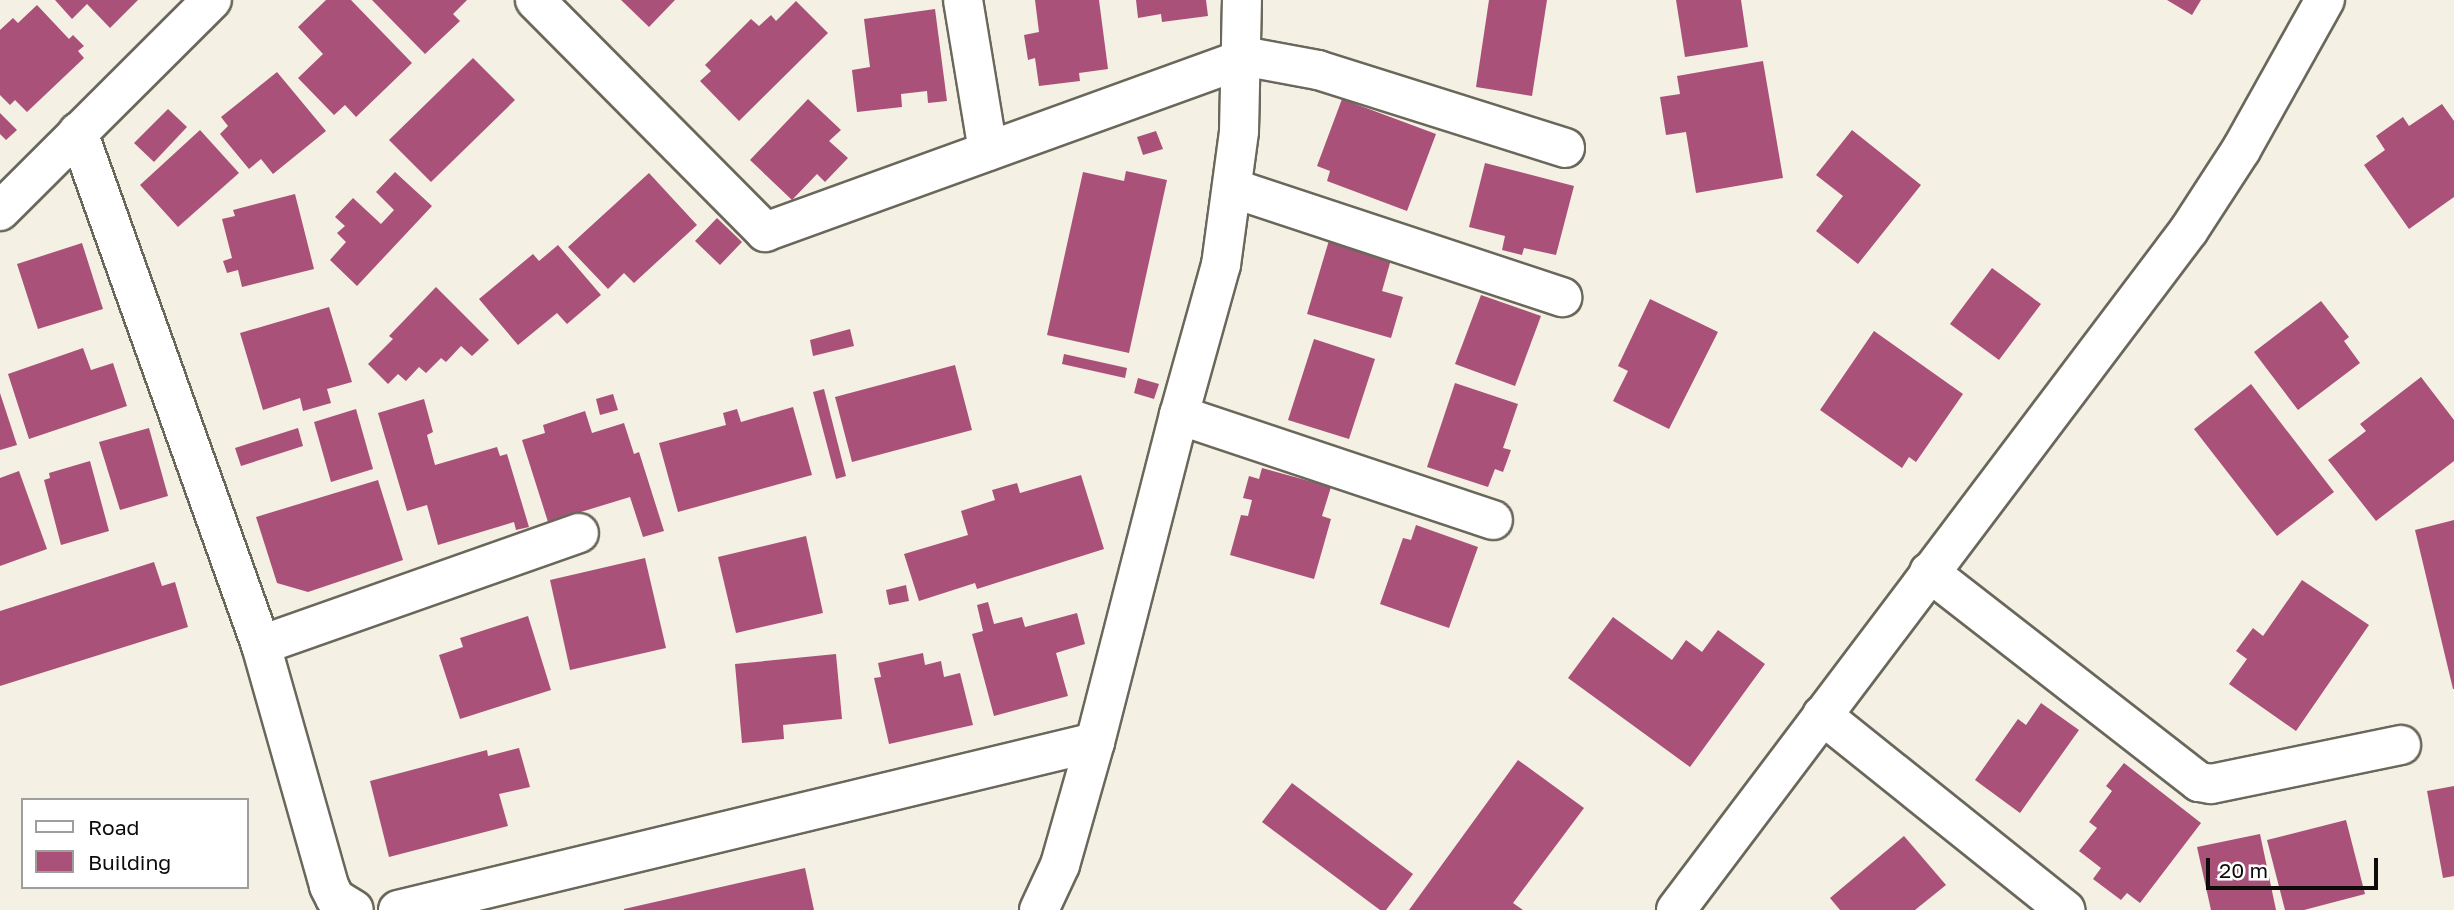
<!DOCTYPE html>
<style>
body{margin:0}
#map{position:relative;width:2454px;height:910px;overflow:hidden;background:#f4f0e3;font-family:"Golos Text",sans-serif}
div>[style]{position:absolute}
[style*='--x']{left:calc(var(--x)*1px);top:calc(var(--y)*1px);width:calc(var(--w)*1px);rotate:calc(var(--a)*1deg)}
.building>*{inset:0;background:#aa517a}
.roads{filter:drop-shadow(2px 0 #6a675b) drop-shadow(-2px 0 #6a675b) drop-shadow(0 2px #6a675b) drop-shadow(0 -2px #6a675b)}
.minor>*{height:38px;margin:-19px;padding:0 19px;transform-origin:19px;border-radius:19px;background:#fff}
.tertiary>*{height:38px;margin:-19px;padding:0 19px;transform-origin:19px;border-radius:19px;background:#fff}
span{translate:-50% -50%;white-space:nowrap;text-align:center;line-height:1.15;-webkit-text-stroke:5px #fff;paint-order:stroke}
.legend{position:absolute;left:21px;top:798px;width:228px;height:91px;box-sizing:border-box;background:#fff;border:2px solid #9e9e9c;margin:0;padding:9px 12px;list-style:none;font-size:21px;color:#0d0c08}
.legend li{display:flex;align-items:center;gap:14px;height:35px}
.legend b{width:35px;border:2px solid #9e9e9c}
.scale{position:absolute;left:2206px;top:858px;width:172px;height:32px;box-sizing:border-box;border:4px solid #0d0c08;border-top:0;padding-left:9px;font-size:21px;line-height:24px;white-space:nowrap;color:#0d0c08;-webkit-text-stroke:5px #fff;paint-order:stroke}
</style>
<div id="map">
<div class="building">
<i style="clip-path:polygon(55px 0,138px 0,110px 28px,87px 4px,72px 19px)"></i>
<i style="clip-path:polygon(326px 0,351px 0,412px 63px,356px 117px,345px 105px,334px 115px,298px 78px,323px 54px,298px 27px)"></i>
<i style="clip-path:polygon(372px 0,467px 0,453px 14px,460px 21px,425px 54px)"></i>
<i style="clip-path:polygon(621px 0,675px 0,649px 27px)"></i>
<i style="clip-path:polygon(1035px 0,1099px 0,1108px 69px,1079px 73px,1080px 81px,1039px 86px,1035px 58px,1028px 60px,1024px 35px,1039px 32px)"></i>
<i style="clip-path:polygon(1136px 0,1206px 0,1208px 16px,1162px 22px,1161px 14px,1138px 18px)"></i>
<i style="clip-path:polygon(1489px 0,1547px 0,1532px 96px,1476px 87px)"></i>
<i style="clip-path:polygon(1676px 0,1741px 0,1748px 47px,1685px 57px)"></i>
<i style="clip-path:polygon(2167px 0,2201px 0,2192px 15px)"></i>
<i style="clip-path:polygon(796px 1px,828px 33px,739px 121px,700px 81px,711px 71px,705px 65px,751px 19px,759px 26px,771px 15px,776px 21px)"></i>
<i style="clip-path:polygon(37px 5px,69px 39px,73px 35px,84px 46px,78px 51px,84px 58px,27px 112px,15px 100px,10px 105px,0 95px,0 30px,13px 18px,18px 23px)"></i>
<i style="clip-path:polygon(935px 9px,947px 101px,928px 103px,927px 91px,901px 94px,902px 107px,857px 112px,852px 70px,870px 67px,864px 19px)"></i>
<i style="clip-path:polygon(473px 58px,515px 100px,431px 182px,389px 140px)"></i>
<i style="clip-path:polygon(1763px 61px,1783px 178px,1696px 193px,1686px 132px,1666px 135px,1660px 97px,1680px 94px,1677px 76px)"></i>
<i style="clip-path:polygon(277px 72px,326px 131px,273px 174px,261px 159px,249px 169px,220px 134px,228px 126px,221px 117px)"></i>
<i style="clip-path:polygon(808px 99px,841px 130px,829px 141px,848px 158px,825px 182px,817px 174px,792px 200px,750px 160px)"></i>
<i style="clip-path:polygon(1342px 99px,1436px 134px,1407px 211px,1327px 181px,1330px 171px,1317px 166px)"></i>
<i style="clip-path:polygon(2442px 104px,2454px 121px,2454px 197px,2409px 229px,2364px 165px,2385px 150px,2376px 136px,2403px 117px,2409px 126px)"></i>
<i style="clip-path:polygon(168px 109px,187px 127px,154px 162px,134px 143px)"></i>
<i style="clip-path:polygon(0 113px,17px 130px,6px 140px,0 134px)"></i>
<i style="clip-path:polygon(200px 130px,239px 173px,178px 227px,140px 185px)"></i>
<i style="clip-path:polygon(1852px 130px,1921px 185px,1858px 264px,1816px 231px,1843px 196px,1816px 175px)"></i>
<i style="clip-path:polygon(1156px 131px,1163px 149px,1143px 155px,1137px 137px)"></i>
<i style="clip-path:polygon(1485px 163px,1574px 186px,1556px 255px,1524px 248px,1522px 255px,1502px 250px,1505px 236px,1469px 227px)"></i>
<i style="clip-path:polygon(1126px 171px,1167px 180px,1129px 353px,1047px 335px,1083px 172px,1124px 181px)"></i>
<i style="clip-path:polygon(395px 172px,432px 206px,357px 286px,330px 260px,346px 242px,337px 233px,345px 226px,335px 217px,353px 198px,381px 224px,394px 210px,376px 192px)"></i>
<i style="clip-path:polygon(649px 173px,697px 225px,634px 283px,624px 273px,608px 289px,568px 247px)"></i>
<i style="clip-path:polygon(295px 194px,314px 269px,242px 287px,238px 270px,227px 273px,223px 261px,232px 258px,222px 219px,235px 216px,233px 210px)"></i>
<i style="clip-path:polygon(717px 218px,742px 242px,720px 265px,695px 241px)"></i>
<i style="clip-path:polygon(1330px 237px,1392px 256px,1382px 291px,1403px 297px,1391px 338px,1307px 314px)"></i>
<i style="clip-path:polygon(82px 243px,103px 309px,38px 329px,17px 264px)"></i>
<i style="clip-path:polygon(558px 245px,601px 295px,567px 324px,557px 313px,518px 345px,479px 299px,533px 254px,539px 261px)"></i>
<i style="clip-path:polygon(1992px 268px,2041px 304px,1999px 360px,1950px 324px)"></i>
<i style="clip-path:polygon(436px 287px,489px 340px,472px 356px,461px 346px,446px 362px,441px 358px,426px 373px,419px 367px,406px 381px,398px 374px,388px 384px,368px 364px,393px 339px,389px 336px)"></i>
<i style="clip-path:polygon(1481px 295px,1541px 316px,1515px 386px,1455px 364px)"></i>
<i style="clip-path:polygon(1650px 299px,1718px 332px,1669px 429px,1613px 401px,1628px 371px,1618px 366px)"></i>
<i style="clip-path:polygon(2321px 301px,2349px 337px,2344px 341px,2360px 363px,2298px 410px,2254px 352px)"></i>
<i style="clip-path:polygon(329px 307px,352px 382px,327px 389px,331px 403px,303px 411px,300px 398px,263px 410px,240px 333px)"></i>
<i style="clip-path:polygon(850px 329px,854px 346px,813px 356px,810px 340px)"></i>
<i style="clip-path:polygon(1874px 331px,1963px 394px,1916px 462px,1909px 457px,1902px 468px,1820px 410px)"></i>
<i style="clip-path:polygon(1314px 339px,1375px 359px,1349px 439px,1288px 420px)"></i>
<i style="clip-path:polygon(83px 348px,91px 370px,113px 363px,127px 406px,29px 439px,8px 374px)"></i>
<i style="clip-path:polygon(1064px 354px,1127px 368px,1125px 378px,1062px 364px)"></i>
<i style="clip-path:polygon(955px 365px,972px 430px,852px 462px,835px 397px)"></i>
<i style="clip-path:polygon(2421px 377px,2454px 420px,2454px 461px,2376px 521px,2328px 460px,2366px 431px,2360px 424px)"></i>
<i style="clip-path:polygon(1138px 378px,1159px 384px,1154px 399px,1134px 393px)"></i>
<i style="clip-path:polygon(1455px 383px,1518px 404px,1503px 448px,1511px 450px,1503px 472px,1495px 469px,1488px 487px,1427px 467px)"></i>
<i style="clip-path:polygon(2251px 384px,2334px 492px,2277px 536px,2194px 429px)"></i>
<i style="clip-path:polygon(824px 389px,846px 476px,836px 479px,813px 392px)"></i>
<i style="clip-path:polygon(0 393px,17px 445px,0 450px)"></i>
<i style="clip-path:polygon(613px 394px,618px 410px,600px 415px,596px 399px)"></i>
<i style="clip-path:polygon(424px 399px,433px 432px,427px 435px,435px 465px,497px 447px,500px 456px,507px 454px,529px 527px,516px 530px,514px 522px,438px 545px,427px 505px,407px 511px,378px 413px)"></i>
<i style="clip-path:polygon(793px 407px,812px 475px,678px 512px,659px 443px,726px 425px,723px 413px,737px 409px,741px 422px)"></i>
<i style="clip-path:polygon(356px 409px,373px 469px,331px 482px,314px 422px)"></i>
<i style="clip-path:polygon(585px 411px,592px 433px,624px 423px,634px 454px,639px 452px,664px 531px,643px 537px,630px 497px,548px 522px,522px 440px,545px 433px,543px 425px)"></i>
<i style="clip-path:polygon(149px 428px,168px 496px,120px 510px,99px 442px)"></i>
<i style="clip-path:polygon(298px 428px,303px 446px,241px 466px,235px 448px)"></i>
<i style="clip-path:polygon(90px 461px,109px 531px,61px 545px,44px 480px,50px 478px,49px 473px)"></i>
<i style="clip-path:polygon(1262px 468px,1331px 487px,1322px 516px,1331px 519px,1314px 579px,1230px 555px,1241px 515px,1248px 516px,1252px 500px,1243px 498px,1249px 476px,1259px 479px)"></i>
<i style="clip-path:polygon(19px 471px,47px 549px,0 566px,0 478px)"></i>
<i style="clip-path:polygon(1081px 475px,1104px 549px,977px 589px,975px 583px,919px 601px,904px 554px,968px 535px,961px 511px,995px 500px,992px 490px,1017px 483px,1020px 493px)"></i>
<i style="clip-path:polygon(378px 480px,403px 560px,308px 592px,277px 583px,256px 517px)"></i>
<i style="clip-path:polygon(2454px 520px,2454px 689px,2453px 689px,2415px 530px)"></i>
<i style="clip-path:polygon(1416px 525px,1478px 547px,1449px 628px,1380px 604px,1403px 538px,1411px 540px)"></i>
<i style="clip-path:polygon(806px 536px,823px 613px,736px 633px,718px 557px)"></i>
<i style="clip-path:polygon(645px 558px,666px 648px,570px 670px,550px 580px)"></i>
<i style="clip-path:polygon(154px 562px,162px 586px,175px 582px,188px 627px,0 686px,0 611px)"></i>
<i style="clip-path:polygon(2302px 580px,2369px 625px,2296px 731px,2229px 684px,2247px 659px,2236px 651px,2253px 628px,2263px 636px)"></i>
<i style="clip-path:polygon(906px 585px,909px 601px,889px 605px,886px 590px)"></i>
<i style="clip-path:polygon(988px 602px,994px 624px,1022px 617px,1025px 627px,1077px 613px,1085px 644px,1056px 653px,1068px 696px,994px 716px,972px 634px,983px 631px,977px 605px)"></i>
<i style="clip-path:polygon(528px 616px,551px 690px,460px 719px,439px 655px,463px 647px,460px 638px)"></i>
<i style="clip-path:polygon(1613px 617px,1672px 660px,1686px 640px,1702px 652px,1718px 630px,1765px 664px,1690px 767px,1568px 678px)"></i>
<i style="clip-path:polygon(923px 653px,925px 665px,941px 661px,944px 677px,960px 673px,973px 725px,889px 744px,874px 678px,881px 677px,878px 663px)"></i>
<i style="clip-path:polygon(836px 654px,842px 719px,783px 725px,784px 739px,742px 743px,735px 664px)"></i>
<i style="clip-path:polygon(2041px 703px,2079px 730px,2020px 813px,1975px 780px,2018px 719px,2026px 725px)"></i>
<i style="clip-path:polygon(519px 748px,530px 787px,499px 794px,508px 826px,389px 857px,370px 781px,487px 750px,488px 756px)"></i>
<i style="clip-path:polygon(1518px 760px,1584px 808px,1513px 903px,1523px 910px,1409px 910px)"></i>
<i style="clip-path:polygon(2124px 763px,2201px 823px,2140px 903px,2127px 893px,2121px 900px,2093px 879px,2101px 868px,2079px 851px,2097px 828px,2089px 822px,2112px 791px,2106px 786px)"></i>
<i style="clip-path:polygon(1292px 783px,1413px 874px,1386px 910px,1380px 910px,1262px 822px)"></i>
<i style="clip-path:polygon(2454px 786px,2454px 876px,2443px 878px,2427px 791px)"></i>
<i style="clip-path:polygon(2346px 820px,2365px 894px,2304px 910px,2285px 910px,2267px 840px)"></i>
<i style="clip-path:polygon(2260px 834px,2276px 910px,2211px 910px,2197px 847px)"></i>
<i style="clip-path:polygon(1904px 836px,1946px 885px,1915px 910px,1840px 910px,1830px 898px)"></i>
<i style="clip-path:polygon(805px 868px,814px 910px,624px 910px,624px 909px)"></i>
</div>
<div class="roads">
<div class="minor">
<i style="--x:535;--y:0;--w:327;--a:45.2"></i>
<i style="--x:765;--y:232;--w:505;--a:-19.91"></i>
<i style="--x:1240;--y:60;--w:13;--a:-9"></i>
<i style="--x:1253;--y:58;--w:66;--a:10.5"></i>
<i style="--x:1318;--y:70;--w:259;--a:17.5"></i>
<i style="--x:963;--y:0;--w:153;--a:80.6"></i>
<i style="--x:78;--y:132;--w:545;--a:70.37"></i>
<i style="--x:261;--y:645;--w:250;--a:74.2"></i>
<i style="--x:329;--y:886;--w:13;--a:63"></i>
<i style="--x:335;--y:898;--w:22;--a:32"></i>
<i style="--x:1232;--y:188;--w:348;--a:18.3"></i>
<i style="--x:0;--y:211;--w:299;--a:-44.9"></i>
<i style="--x:1179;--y:415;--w:331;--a:18.5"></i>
<i style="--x:1929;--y:572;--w:342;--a:37.9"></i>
<i style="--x:2199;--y:782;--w:12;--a:9"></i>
<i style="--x:2211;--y:784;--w:194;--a:-11.6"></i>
<i style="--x:261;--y:645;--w:337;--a:-19.4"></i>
<i style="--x:1822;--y:715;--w:312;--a:38.7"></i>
<i style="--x:398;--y:910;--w:717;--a:-13.55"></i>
<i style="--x:1039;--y:910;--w:50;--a:-65"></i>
<i style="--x:1060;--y:865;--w:128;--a:-74.1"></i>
<i style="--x:1095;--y:742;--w:338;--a:-75.6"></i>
<i style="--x:1179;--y:415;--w:156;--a:-74.4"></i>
<i style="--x:1221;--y:265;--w:135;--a:-82.3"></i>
<i style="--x:1239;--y:131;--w:131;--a:-88.7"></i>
</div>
<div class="tertiary">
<i style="--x:1676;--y:910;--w:852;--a:-52.97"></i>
<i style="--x:2189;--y:230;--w:95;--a:-57"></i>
<i style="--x:2241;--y:150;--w:172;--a:-60.8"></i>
</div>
</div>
<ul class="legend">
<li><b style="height:9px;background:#fff"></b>Road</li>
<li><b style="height:19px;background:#aa517a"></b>Building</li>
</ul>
<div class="scale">20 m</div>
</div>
